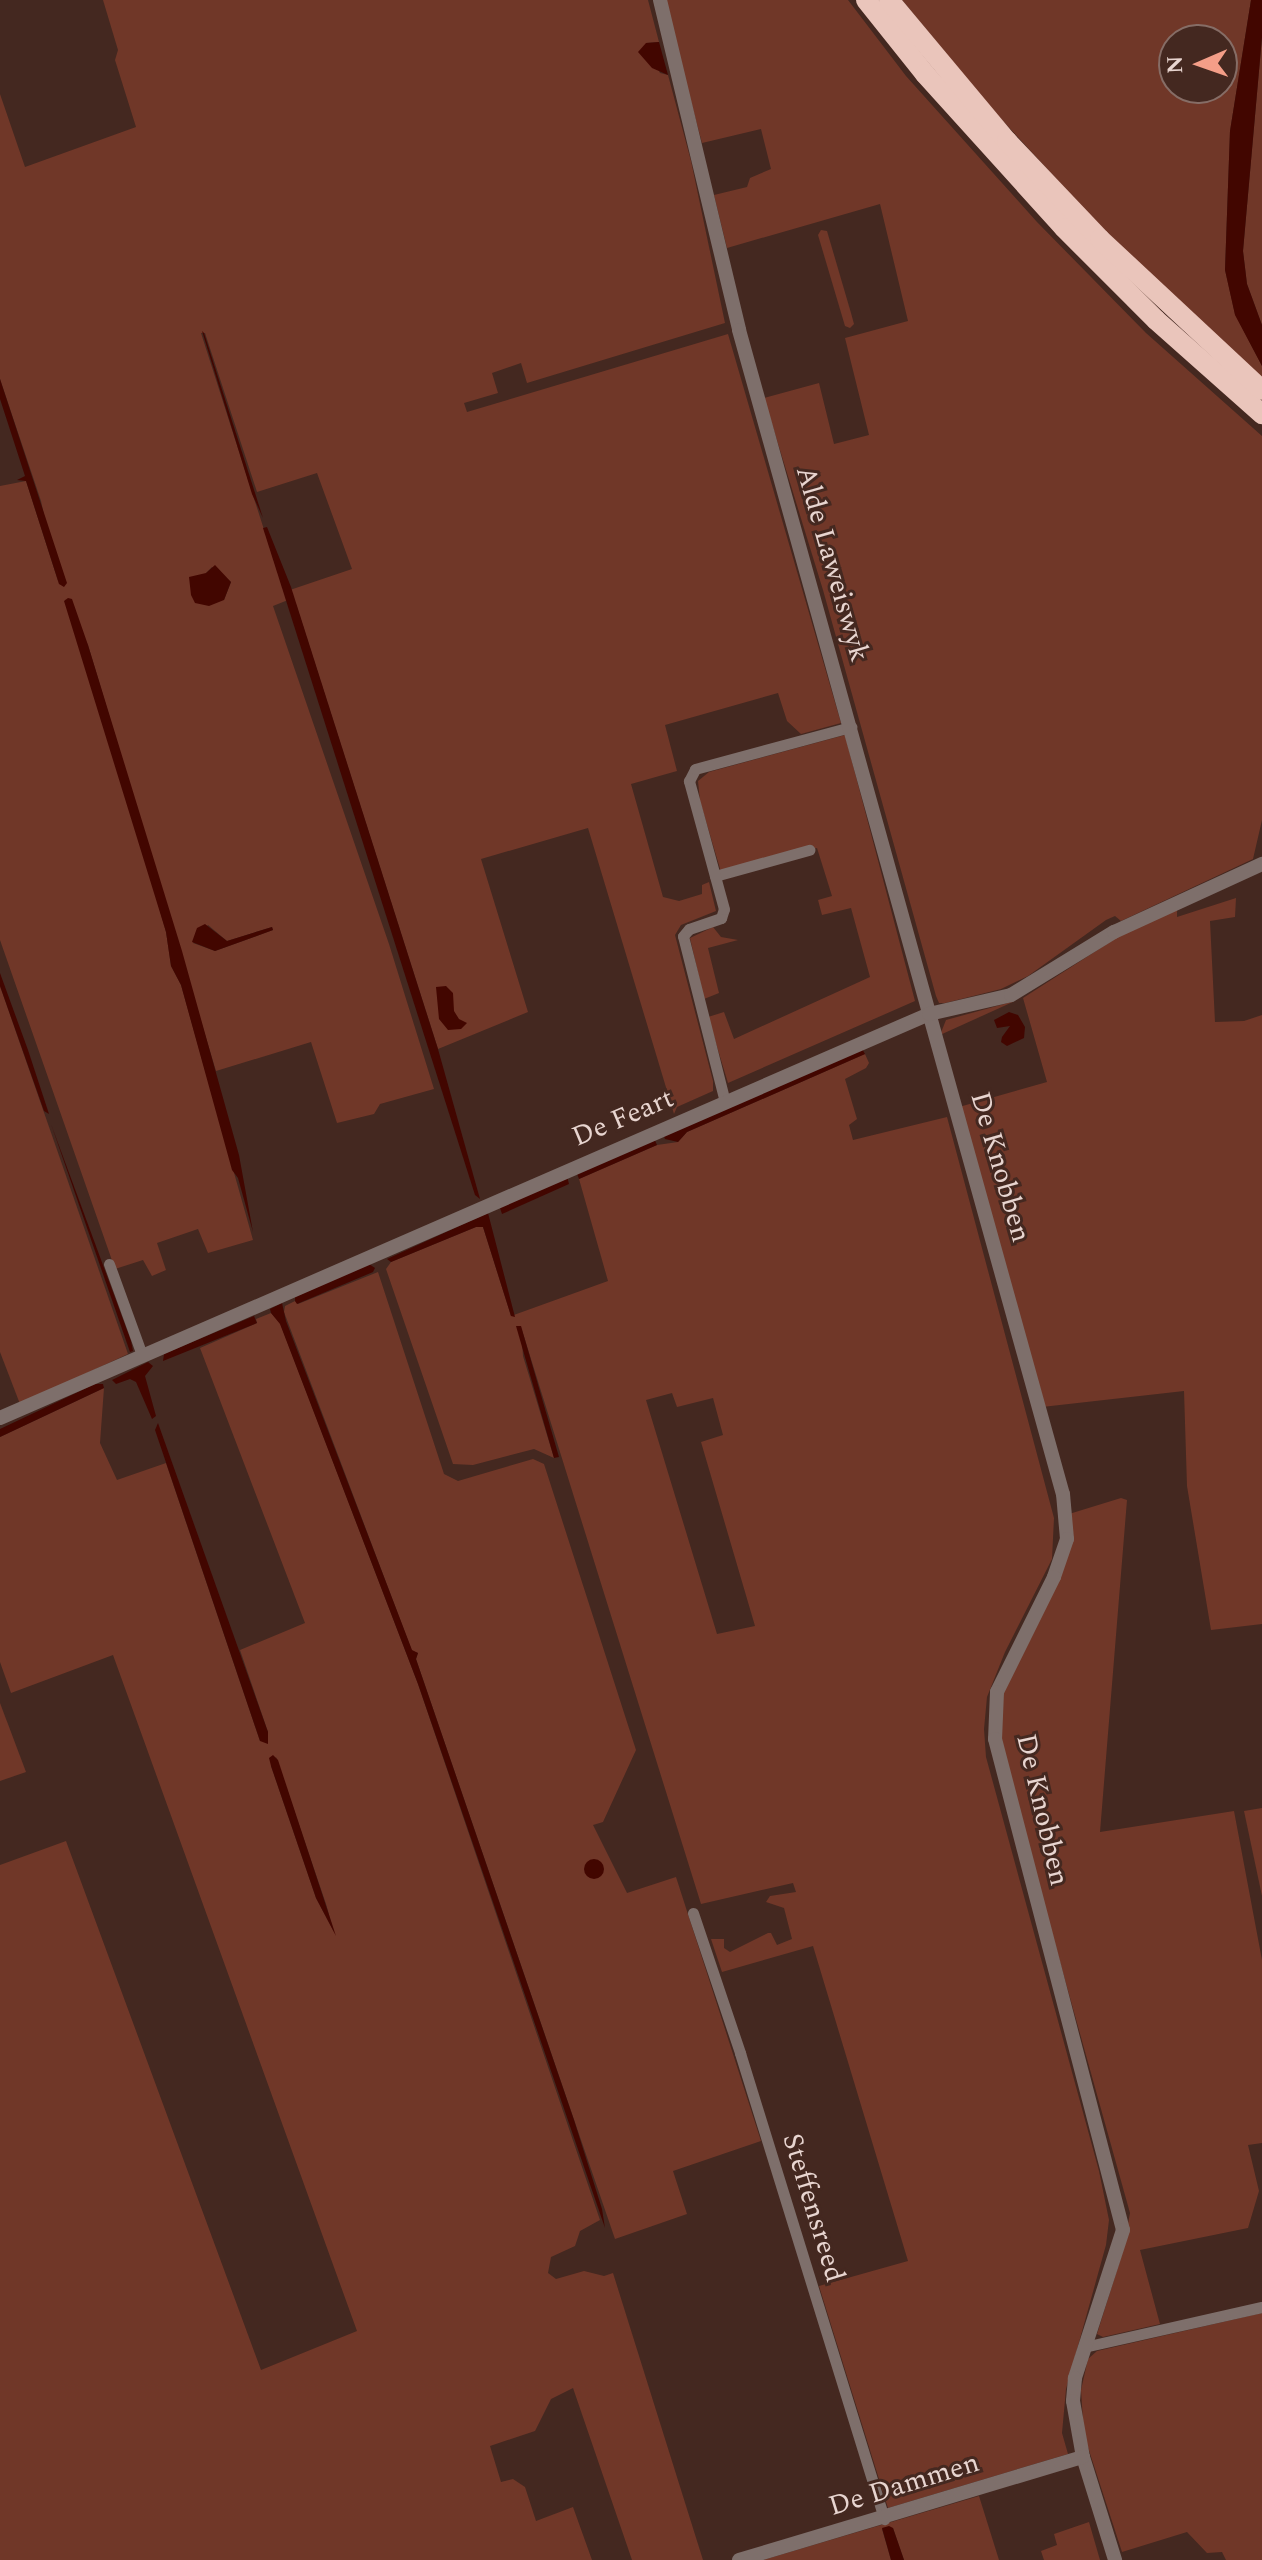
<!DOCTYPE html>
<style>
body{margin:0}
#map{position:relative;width:1262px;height:2560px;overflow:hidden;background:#442820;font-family:Spectral,serif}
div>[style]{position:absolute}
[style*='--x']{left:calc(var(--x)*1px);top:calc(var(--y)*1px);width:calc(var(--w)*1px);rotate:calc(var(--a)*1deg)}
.green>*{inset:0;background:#703728}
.water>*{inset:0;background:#420600}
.round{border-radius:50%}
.minor>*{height:11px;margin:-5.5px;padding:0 5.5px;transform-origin:5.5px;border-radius:5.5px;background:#7e6f6b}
.tertiary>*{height:14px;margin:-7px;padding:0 7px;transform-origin:7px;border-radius:7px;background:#7e6f6b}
.motorway>*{height:20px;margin:-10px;padding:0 10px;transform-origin:10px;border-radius:10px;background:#eac5bb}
span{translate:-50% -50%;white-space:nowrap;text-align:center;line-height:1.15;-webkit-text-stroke:6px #442820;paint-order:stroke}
.street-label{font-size:28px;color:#e8d5d0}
.north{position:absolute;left:1158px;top:24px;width:80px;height:80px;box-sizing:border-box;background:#442820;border:2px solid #866d66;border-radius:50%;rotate:268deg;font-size:22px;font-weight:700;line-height:32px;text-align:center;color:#e8d5d0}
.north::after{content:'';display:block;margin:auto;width:28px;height:36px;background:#f49e88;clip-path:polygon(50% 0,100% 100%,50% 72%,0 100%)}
</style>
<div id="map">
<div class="green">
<i style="clip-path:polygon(evenodd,103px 0,648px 0,659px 42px,646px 43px,660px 73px,668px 75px,691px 161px,725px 323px,527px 383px,521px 363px,492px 373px,498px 393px,464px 403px,467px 412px,728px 334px,841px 723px,801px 734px,787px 721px,778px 693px,665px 725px,677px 771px,631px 784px,663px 897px,679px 901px,702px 894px,702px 885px,709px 882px,716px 911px,681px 925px,675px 935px,713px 1081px,713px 1091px,677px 1107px,674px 1114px,588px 828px,481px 859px,528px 1012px,438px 1049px,297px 607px,293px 598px,273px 606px,389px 944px,434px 1089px,380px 1104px,374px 1114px,337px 1123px,311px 1042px,216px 1071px,88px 645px,65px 599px,144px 855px,166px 932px,171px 966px,181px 985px,253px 1240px,208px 1253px,198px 1229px,157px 1243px,166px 1270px,152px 1276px,143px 1260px,115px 1269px,0 940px,0 486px,26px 481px,59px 584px,41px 501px,0 379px,0 94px,25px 167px,136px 127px,115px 60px,118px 50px,103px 0,201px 333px,205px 333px,257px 492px,317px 473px,352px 569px,284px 592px,201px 333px,103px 0,212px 567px,231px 582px,224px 600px,206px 573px,212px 567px,103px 0,208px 925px,227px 941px,272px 927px,273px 930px,215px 951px,193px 943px,208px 925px)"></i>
<i style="clip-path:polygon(664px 0,848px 0,906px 76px,1037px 222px,1146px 333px,1262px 436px,1262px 820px,1253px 859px,1121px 921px,1115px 916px,1106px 920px,1028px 976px,1001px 989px,945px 1003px,939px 1003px,936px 996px,823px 590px,764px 398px,819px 383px,834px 444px,869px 435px,845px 338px,908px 321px,880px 204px,727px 248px,714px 195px,747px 187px,750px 178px,771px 169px,761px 129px,702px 143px)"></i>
<i style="clip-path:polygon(evenodd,902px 0,1251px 0,1230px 131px,1225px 270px,1235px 314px,1262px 366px,1262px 380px,1183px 308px,1083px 208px,992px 109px,902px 0,1174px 40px,1222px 40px,1222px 88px,1174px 88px,1174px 40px)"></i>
<i style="clip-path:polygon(1262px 37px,1262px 325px,1247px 284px,1243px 251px)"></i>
<i style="clip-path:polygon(821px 230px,827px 231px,851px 313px,854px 324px,850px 328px,845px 326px,818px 235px)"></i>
<i style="clip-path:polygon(845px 735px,915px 1001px,728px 1083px,708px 1017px,724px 1012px,734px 1039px,870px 977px,851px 908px,822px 915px,818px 900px,832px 896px,817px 848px,721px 872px,700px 801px,698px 781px,709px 772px)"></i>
<i style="clip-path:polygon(1236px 898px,1235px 917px,1210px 921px,1215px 1022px,1244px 1021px,1262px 1015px,1262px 1624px,1211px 1630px,1187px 1486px,1184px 1391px,1042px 1407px,959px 1107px,1047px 1082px,1023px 998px,1124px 933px,1177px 908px,1177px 917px)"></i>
<i style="clip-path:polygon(713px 927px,721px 937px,738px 940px,708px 948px,719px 993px,704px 999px,690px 938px)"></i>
<i style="clip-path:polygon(0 986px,128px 1354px,20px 1404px,0 1352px)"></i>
<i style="clip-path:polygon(1015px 1001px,940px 1035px,946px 1020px)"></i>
<i style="clip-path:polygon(evenodd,865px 1054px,869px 1063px,866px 1068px,845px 1079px,857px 1119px,849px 1125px,853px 1140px,947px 1117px,1054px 1518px,1052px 1559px,1005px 1652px,987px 1697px,984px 1729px,986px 1757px,1099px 2171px,1109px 2220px,1106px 2245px,1066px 2389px,1062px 2433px,1068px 2454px,888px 2508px,819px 2286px,908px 2261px,813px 1946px,722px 1972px,711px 1939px,724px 1939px,724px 1948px,730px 1952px,768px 1933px,771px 1933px,777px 1945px,792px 1939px,784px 1908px,766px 1902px,770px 1896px,796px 1892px,793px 1883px,701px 1904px,521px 1327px,523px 1356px,554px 1458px,534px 1449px,473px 1465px,453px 1464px,386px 1269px,391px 1262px,476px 1227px,483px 1227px,511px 1316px,608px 1281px,579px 1179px,657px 1145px,678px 1142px,687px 1132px,865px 1054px,672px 1393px,677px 1407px,713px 1398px,723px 1435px,701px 1442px,755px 1626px,717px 1634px,646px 1400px,672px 1393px)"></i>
<i style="clip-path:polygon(378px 1272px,444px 1474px,458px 1481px,533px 1459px,544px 1464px,636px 1750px,603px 1822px,593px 1825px,627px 1893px,676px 1877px,761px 2141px,673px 2171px,687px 2214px,615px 2239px,416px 1659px,418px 1653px,412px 1651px,284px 1312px,285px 1306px,295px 1301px,298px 1304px)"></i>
<i style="clip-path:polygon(evenodd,271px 1313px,280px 1323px,418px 1684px,600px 2220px,580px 2231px,575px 2246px,551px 2257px,548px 2273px,556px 2279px,584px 2271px,604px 2276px,613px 2273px,703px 2560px,632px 2560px,573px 2388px,551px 2399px,535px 2431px,490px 2446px,501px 2482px,513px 2479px,525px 2487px,536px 2521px,573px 2507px,592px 2560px,0 2560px,0 1865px,66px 1841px,261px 2370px,357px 2331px,113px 1655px,11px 1693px,0 1662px,0 1437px,104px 1388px,100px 1443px,117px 1480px,166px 1463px,260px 1741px,268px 1732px,240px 1650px,305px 1623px,200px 1348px,257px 1323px,256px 1319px,271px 1313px,276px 1757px,326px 1904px,334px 1932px,316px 1898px,271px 1766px,276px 1757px)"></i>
<i style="clip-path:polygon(1121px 1498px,1127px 1500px,1100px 1832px,1234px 1811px,1262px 1960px,1262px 2143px,1248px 2145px,1259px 2191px,1248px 2228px,1140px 2250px,1160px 2324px,1103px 2337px,1097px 2334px,1123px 2251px,1130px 2213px,1011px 1786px,1003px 1753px,999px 1699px,1052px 1591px,1069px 1514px)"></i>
<i style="clip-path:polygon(0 1703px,26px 1772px,0 1781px)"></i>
<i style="clip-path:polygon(1262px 1808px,1262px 1896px,1244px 1811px)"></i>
<i style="clip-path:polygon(1262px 2313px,1262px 2560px,1226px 2560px,1222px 2552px,1207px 2553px,1187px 2532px,1122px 2552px,1084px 2435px,1081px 2390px,1088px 2359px,1097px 2351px)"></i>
<i style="clip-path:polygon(979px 2496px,999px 2560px,904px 2560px,893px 2528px,882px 2529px,891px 2560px,763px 2560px)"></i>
<i style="clip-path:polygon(1089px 2522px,1100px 2560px,1044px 2560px,1041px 2551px,1057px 2545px,1054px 2534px)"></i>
</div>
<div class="water">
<i style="clip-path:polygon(1251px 0,1262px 0,1262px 37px,1243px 251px,1247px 284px,1262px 325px,1262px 366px,1235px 315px,1225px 270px,1230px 131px)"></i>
<i style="clip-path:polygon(659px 42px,668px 75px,652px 68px,638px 52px,646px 43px)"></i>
<i style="clip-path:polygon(202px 331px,204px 333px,263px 518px,252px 494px)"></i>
<i style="clip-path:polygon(0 379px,67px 583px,64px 587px,59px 584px,26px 481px,17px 480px,25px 476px,0 399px)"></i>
<i style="clip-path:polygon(267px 527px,291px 587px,438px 1049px,480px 1199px,475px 1195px,342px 777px,263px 528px)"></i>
<i style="clip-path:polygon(215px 565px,231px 582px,224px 600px,209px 606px,195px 603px,191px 595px,189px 577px,206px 573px)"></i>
<i style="clip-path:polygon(68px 598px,72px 599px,88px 645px,182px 951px,239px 1155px,253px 1232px,238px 1178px,232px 1170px,181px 985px,171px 966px,166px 932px,72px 627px,64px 601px)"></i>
<i style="clip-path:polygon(205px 924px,227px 941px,272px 927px,273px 930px,215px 951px,192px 942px,197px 928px)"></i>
<i style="clip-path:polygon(0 973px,28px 1050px,49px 1114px,44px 1111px,0 986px)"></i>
<i style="clip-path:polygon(446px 986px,453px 993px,454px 1011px,459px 1019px,467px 1023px,461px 1029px,448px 1030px,439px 1019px,436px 987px)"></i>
<i style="clip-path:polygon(1009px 1012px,1018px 1015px,1025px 1027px,1024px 1038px,1007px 1046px,1001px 1042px,1002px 1037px,1010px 1026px,997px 1028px,994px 1020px)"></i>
<i style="clip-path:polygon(861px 1047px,865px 1054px,687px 1132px,678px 1142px,665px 1139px,663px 1134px)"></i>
<i style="clip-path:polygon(51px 1124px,131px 1341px,133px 1351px,130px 1352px)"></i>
<i style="clip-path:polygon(654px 1138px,657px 1145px,579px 1179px,576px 1171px)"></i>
<i style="clip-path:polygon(567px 1176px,569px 1184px,502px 1214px,499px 1205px)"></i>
<i style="clip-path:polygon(488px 1213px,515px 1317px,511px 1316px,483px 1227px,476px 1227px,391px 1262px,387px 1259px)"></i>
<i style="clip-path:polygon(369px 1264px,375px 1268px,373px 1272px,297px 1304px,295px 1301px,295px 1297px)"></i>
<i style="clip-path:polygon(282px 1303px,286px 1321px,412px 1650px,418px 1653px,416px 1659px,574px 2120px,602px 2209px,605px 2228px,418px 1684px,280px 1324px,271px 1313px,270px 1309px)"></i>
<i style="clip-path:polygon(254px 1316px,257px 1323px,163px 1361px,164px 1354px)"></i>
<i style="clip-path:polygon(516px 1326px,521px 1326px,559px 1457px,554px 1458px)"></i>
<i style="clip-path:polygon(148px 1362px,153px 1366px,145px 1376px,156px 1416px,152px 1419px,136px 1382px,130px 1379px,116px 1384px,112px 1380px)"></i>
<i style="clip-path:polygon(95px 1384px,103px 1384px,104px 1388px,0 1437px,0 1429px)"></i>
<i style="clip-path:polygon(158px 1423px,268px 1732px,268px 1744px,260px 1741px,155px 1430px)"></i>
<i style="clip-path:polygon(273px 1755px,278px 1760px,336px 1936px,316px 1898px,271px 1766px,269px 1758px)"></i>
<i class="round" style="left:584px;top:1859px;width:20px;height:20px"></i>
<i style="clip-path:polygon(889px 2526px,893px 2528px,904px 2560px,891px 2560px,882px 2528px)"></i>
</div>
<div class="minor">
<i style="--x:715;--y:876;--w:98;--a:-15.5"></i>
<i style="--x:725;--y:1102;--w:171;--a:-104.2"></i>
<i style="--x:683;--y:936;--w:9;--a:-49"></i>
<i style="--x:689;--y:929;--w:34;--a:-19"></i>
<i style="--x:721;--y:918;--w:9;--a:-72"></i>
<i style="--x:724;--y:909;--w:133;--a:-105.3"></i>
<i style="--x:689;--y:781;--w:13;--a:-63"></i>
<i style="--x:695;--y:769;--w:162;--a:-15.1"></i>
<i style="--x:109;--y:1264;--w:97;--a:70.1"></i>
<i style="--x:693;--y:1913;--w:148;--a:71.4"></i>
<i style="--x:740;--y:2053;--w:488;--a:72.8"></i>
<i style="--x:1084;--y:2347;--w:182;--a:-12.7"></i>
</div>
<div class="tertiary">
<i style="--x:660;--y:0;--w:339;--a:76.5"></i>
<i style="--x:739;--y:330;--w:1208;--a:74.45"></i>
<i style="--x:1063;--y:1494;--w:45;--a:84.9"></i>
<i style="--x:1067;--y:1539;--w:40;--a:108.9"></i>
<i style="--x:1054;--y:1577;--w:128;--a:116.4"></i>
<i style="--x:997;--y:1692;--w:47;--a:92.4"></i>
<i style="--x:995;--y:1739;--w:507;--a:75.39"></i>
<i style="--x:1123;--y:2230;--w:156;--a:108"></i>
<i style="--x:1075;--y:2378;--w:23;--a:95"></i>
<i style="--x:1073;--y:2401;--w:57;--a:79.9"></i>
<i style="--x:1083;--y:2457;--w:108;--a:72.7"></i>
<i style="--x:0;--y:1418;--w:1013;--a:-23.5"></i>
<i style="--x:929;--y:1014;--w:84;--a:-13"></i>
<i style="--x:1011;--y:995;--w:121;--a:-31.5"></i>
<i style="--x:1114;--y:932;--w:163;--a:-24.7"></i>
<i style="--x:739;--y:2560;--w:359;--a:-16.7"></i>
</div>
<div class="motorway">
<i style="--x:866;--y:0;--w:95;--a:51.4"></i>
<i style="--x:925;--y:74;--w:207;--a:47.9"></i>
<i style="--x:1064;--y:228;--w:130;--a:45"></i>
<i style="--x:1156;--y:320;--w:142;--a:41.6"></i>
<i style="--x:889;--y:0;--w:184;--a:50.1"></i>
<i style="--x:1007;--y:141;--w:135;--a:46.5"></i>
<i style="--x:1100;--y:239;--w:221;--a:43"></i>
</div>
<div class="street-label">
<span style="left:832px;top:564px;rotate:74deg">Alde Laweiswyk</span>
<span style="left:623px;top:1118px;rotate:-23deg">De Feart</span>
<span style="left:1000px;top:1167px;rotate:74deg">De Knobben</span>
<span style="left:1042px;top:1810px;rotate:77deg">De Knobben</span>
<span style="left:813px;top:2208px;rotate:73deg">Steffensreed</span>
<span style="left:904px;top:2485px;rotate:-17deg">De Dammen</span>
</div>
<div class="north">N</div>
</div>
